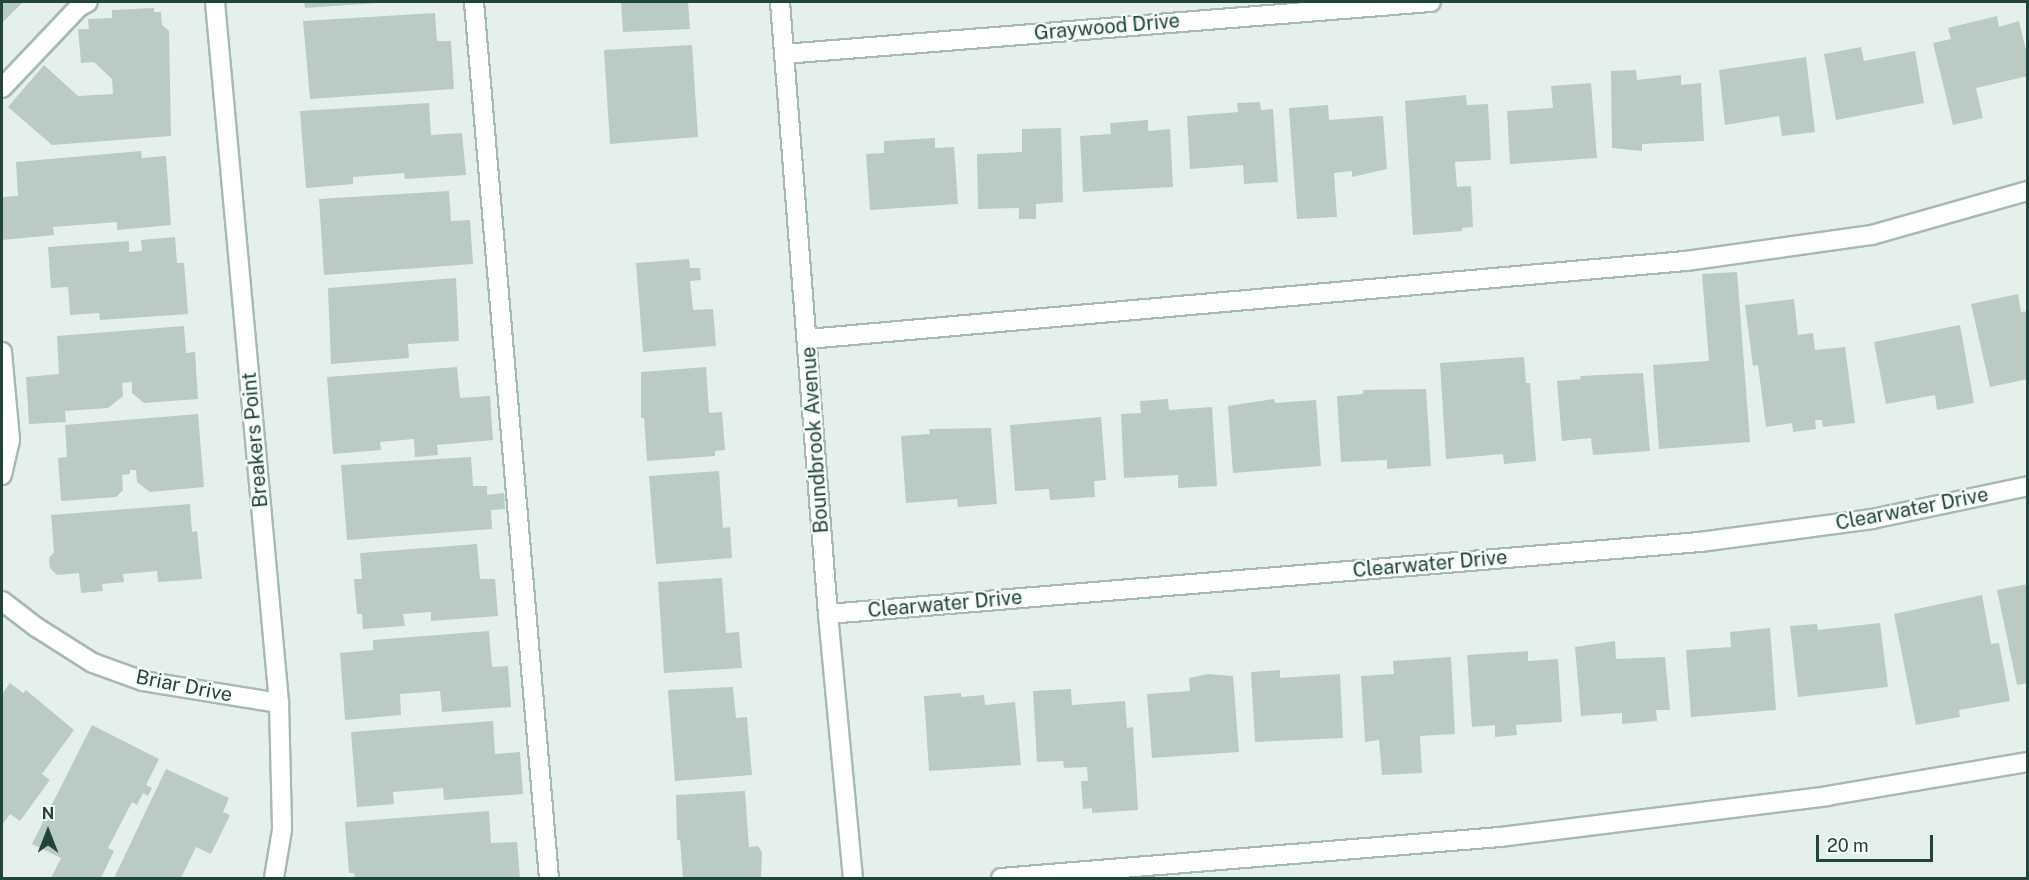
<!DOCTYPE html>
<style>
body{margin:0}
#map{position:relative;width:2029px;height:880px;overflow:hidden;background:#e5f0eb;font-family:"Public Sans",sans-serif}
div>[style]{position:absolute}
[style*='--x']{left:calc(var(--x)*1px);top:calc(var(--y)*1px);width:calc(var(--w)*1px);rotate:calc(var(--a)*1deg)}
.building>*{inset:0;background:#bacbc4}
.roads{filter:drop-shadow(2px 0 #a6b9b3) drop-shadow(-2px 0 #a6b9b3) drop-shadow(0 2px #a6b9b3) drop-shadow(0 -2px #a6b9b3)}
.minor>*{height:18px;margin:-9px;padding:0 9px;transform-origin:9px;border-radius:9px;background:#fff}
span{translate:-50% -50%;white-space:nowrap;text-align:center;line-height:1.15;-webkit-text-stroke:4.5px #f6fbf9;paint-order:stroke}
.street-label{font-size:20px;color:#21443c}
.frame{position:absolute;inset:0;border:3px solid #21443c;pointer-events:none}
.north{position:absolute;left:18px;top:802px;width:60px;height:60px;-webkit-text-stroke:4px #f6fbf9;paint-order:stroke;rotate:0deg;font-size:16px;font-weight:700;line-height:24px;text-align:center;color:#21443c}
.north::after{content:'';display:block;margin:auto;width:21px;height:27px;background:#21443c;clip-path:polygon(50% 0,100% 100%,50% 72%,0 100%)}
.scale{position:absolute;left:1816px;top:835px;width:117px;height:27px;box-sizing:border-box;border:3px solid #21443c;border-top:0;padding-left:8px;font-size:18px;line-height:21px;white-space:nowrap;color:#21443c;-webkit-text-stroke:4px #f6fbf9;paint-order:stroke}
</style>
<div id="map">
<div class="building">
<i style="clip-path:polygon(2px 2px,23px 2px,2px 23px)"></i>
<i style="clip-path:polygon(304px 2px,377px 2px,377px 3px,305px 8px)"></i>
<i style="clip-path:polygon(621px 2px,688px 2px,690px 29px,623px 32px)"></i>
<i style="clip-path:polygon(154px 8px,154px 12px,161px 12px,162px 25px,169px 31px,171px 136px,52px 145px,8px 107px,44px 65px,78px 96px,113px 94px,112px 79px,94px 62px,81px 63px,78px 29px,89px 29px,88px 19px,112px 18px,112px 10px)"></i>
<i style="clip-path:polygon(435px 13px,437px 41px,451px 41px,454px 89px,310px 99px,303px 21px)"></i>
<i style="clip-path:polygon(1997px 16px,1999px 27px,2019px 21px,2028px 59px,2028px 76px,1976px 88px,1983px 118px,1953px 125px,1933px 43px,1951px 39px,1948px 28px)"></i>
<i style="clip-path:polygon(692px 45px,698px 137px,610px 144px,604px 50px)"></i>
<i style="clip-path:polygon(1861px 47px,1864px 61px,1915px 51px,1924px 103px,1836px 120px,1824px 54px)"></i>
<i style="clip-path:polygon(1806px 57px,1815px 132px,1782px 136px,1779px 116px,1725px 125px,1719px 70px)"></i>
<i style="clip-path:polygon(1636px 70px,1637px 80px,1681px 75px,1681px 85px,1701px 83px,1704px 141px,1642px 144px,1642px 151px,1612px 148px,1611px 71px)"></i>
<i style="clip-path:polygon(1591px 83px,1597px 158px,1510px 164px,1507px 111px,1553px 108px,1551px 86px)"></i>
<i style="clip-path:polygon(1466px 95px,1467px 105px,1488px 104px,1491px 160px,1455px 162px,1457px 187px,1471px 186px,1473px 227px,1462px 228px,1462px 231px,1413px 235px,1405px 101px)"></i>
<i style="clip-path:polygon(1260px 102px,1261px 110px,1273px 109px,1278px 182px,1244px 184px,1243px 165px,1190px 169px,1187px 116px,1238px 112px,1237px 103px)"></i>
<i style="clip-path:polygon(429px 103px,431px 135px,462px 133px,466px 175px,405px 179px,404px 173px,353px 177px,353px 184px,306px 188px,300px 111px)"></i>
<i style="clip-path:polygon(1328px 105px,1329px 120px,1383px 116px,1387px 169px,1352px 177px,1352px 171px,1334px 173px,1337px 217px,1297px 219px,1289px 108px)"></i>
<i style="clip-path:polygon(1148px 120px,1148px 131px,1170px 129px,1173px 187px,1083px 192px,1080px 136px,1111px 134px,1110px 123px)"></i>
<i style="clip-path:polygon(1061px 128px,1063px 202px,1036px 204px,1036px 219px,1019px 219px,1019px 208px,978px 209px,977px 154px,1022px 152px,1022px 129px)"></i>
<i style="clip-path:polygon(935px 138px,935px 148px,954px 147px,958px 204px,870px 210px,866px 154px,884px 153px,884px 141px)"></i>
<i style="clip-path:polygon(141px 151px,142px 158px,166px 156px,171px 225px,117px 230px,117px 222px,53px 227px,54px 235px,2px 240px,2px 197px,18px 196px,16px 162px)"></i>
<i style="clip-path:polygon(449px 191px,451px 221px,470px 220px,473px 264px,324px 275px,319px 199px)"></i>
<i style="clip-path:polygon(175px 237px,177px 263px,184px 263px,188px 314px,100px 320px,99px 313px,70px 315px,68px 287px,51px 288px,48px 247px,129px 241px,129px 252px,142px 251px,141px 240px)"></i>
<i style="clip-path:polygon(689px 259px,690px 268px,700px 268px,701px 280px,690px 281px,693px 310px,713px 309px,716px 346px,643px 352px,636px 263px)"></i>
<i style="clip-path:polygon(1737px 272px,1750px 442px,1659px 449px,1653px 365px,1709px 361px,1702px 274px)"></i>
<i style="clip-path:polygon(456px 278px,459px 341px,408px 344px,409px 358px,331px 364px,328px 288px)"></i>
<i style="clip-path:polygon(2018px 294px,2021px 312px,2028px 311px,2028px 379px,1990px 387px,1971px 304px)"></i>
<i style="clip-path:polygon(1794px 299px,1798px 335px,1813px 333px,1815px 350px,1845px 347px,1855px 423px,1823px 427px,1822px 420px,1815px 420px,1816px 429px,1793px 432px,1792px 423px,1766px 427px,1758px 365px,1753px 366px,1745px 305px)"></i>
<i style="clip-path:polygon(1960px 325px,1974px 403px,1937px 410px,1935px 395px,1886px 404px,1874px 342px)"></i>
<i style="clip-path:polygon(184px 326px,186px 353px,195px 352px,198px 399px,144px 403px,132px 393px,132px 382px,122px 383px,123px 396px,108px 408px,65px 411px,66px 422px,29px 424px,26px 377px,59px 374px,57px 336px)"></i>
<i style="clip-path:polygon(1524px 357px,1526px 383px,1530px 383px,1536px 461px,1504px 464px,1503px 454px,1446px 459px,1440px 363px)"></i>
<i style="clip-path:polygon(457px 367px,460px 398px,490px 396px,493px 440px,437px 445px,438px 455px,415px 457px,414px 439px,380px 442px,381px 450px,333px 454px,327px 377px)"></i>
<i style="clip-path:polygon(706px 367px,709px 413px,722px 412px,725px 450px,715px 451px,715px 456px,647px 461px,644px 418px,641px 418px,641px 372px)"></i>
<i style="clip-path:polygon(1643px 373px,1650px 451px,1593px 455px,1591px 438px,1562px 441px,1557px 381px,1581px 379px,1580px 376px)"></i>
<i style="clip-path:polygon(1426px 389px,1431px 466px,1387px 469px,1387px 460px,1341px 462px,1337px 396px,1363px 394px,1363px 390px)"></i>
<i style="clip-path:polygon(1168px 399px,1169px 410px,1212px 407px,1217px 486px,1178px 488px,1178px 475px,1124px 478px,1121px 414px,1141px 413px,1140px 401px)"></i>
<i style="clip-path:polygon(1274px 399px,1275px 403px,1316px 400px,1321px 466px,1233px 473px,1228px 406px)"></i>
<i style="clip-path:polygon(198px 414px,204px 487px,150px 492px,137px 482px,136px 470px,130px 470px,130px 474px,122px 475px,123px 490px,116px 497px,61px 501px,58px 458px,67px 457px,65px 425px)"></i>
<i style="clip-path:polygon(1101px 417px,1106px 480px,1094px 481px,1095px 497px,1050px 500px,1049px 489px,1015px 491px,1010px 425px)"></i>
<i style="clip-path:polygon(991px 428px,997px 504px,958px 507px,957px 499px,906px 503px,901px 436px,930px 434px,929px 429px)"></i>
<i style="clip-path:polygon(471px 457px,473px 486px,487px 486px,487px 495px,504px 493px,505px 509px,491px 510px,492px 529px,347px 540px,341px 465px)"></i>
<i style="clip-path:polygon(719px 471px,723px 528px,730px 527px,732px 558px,656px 564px,649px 476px)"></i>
<i style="clip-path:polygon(190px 504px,192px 532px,197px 531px,202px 579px,158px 582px,157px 571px,123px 574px,124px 582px,102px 584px,103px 591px,81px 593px,79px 573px,57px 575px,50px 568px,49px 558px,54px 552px,51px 515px)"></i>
<i style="clip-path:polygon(477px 544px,480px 579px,495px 579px,498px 616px,431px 621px,431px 612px,403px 614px,405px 626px,363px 629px,362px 614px,357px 614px,354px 579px,362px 579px,360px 553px)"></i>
<i style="clip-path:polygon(722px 578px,726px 633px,739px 632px,742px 668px,664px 673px,658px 582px)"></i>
<i style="clip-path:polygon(2028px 584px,2028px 683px,2017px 685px,1997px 590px)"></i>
<i style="clip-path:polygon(1982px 595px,1991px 644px,1999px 643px,2010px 701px,1959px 710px,1960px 717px,1916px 725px,1894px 614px)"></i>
<i style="clip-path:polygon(1880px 623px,1888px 687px,1798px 697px,1790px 626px,1817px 624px,1818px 630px)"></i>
<i style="clip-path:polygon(1770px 628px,1776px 710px,1691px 717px,1686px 650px,1731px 647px,1730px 632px)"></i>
<i style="clip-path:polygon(489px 631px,492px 667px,508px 666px,511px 707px,442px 712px,440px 691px,400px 694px,401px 715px,345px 720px,340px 653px,373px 650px,373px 640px)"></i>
<i style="clip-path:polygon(1615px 641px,1616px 659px,1665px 657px,1670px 710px,1656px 710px,1657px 721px,1622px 724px,1622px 713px,1581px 716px,1575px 647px)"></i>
<i style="clip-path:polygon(1528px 651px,1528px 661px,1558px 659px,1562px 722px,1516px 725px,1517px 735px,1495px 737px,1495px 725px,1472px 727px,1467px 655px)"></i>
<i style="clip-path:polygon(1451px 657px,1455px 734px,1420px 736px,1422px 773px,1382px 775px,1379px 740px,1365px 742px,1361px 676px,1394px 674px,1393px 661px)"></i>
<i style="clip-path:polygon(1280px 670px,1280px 678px,1340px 674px,1343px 738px,1255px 742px,1251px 672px)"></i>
<i style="clip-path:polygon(1208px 674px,1233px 676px,1239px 752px,1152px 758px,1147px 694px,1190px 691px,1189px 678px)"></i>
<i style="clip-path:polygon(10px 683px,23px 693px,26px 690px,74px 730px,42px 774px,50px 780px,20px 821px,10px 814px,2px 825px,2px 694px)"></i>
<i style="clip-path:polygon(733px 687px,736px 718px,747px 717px,752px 775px,675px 781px,668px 690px)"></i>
<i style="clip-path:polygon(1071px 689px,1072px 705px,1125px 701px,1127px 728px,1133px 727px,1138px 810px,1092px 813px,1092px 808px,1083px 809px,1081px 781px,1088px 781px,1087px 767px,1064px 768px,1063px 761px,1037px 762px,1033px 691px)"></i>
<i style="clip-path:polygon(961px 693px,961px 697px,984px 695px,985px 705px,1015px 702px,1021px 765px,929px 771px,924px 696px)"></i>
<i style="clip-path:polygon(493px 721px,495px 754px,520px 752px,523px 794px,444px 800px,443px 788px,393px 792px,394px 804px,357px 807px,351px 732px)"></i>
<i style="clip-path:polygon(92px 725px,159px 759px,146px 785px,152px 788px,148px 796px,143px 793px,137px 805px,132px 802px,108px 848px,114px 851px,101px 878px,51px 878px,61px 858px,32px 844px)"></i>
<i style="clip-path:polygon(166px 769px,229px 798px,223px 812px,230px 815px,211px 854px,196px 847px,181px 878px,114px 878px)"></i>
<i style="clip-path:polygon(745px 791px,749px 847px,758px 846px,762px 852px,761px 878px,683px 878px,680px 840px,677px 840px,676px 795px)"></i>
<i style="clip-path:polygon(489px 811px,491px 843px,517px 842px,520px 878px,355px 878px,354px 873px,349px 873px,345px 822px)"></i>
</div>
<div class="roads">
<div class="minor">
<i style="--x:215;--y:2;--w:704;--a:84.78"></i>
<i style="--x:279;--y:703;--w:127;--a:88.6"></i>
<i style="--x:282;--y:830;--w:49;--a:99.5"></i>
<i style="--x:474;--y:2;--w:879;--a:85.11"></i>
<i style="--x:780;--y:2;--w:614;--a:85.52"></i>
<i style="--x:828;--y:614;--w:265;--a:84.6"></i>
<i style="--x:784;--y:54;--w:649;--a:-4.6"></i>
<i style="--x:2;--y:88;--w:112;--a:-46.5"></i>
<i style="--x:79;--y:7;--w:10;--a:-29"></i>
<i style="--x:808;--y:339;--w:881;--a:-5.08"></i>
<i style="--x:1686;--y:261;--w:188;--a:-8"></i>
<i style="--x:1872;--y:235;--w:162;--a:-15.8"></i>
<i style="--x:2;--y:352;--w:88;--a:84.8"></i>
<i style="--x:10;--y:440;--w:36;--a:103"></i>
<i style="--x:2;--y:601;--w:43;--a:37.4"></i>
<i style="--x:36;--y:627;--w:67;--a:32.3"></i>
<i style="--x:93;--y:663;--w:53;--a:19.8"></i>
<i style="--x:143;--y:681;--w:138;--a:9.2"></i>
<i style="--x:828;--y:614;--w:875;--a:-4.72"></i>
<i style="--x:1700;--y:542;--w:174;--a:-7.6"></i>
<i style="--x:1872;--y:519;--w:159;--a:-11.9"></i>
<i style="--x:1001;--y:878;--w:501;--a:-4.7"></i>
<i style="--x:1500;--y:837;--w:330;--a:-7.1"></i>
<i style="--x:1827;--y:796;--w:204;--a:-9.6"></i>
</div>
</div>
<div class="street-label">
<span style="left:1107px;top:27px;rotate:-5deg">Graywood Drive</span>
<span style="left:255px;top:440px;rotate:-95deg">Breakers Point</span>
<span style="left:815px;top:440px;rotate:-94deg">Boundbrook Avenue</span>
<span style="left:1912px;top:509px;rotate:-11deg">Clearwater Drive</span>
<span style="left:1430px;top:564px;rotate:-5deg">Clearwater Drive</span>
<span style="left:945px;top:604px;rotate:-5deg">Clearwater Drive</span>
<span style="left:184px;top:686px;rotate:11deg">Briar Drive</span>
</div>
<div class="frame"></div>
<div class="north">N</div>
<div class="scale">20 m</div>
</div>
